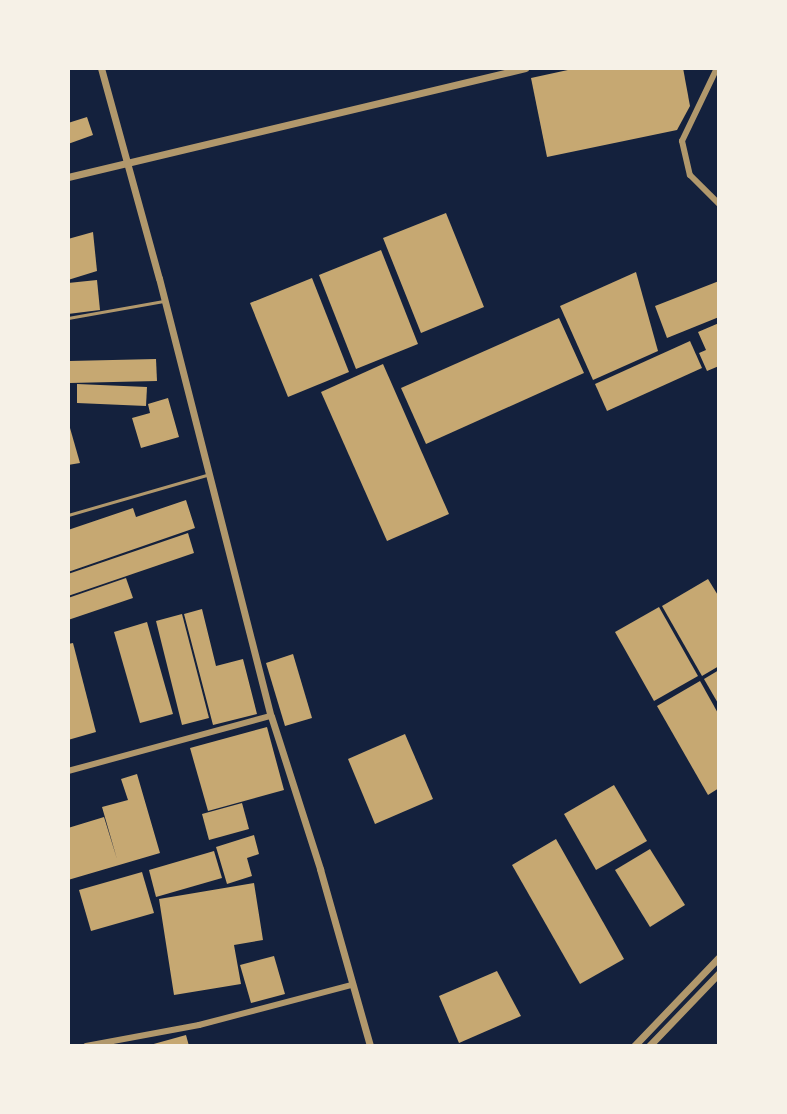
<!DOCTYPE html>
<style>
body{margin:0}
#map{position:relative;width:787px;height:1114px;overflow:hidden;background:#14213d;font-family:Jost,sans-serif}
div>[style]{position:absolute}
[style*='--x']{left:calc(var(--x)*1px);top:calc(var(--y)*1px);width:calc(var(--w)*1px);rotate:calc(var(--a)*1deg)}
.building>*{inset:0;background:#c6a872}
.service>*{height:3px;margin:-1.5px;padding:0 1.5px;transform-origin:1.5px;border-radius:1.5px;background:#b1986c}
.minor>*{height:6px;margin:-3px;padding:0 3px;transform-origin:3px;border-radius:3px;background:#b1986c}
.tertiary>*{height:7px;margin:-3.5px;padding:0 3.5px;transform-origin:3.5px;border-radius:3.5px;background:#b1986c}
span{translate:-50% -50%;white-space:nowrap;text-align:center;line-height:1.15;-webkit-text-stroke:7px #f6f1e7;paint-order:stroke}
.frame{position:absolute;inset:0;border:70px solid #f6f1e7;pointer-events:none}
</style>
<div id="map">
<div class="building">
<i style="clip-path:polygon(577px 68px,683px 68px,690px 106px,677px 130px,547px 157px,531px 78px)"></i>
<i style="clip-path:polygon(87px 117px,93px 135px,68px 144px,68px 123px)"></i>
<i style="clip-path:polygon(446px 213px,484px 307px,421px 333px,383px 238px)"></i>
<i style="clip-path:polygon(93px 232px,97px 271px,68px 280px,68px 239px)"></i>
<i style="clip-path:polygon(381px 250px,418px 344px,356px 369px,319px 275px)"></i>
<i style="clip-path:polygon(636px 272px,658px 351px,593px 380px,560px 306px)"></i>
<i style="clip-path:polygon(312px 278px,349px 372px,288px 397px,250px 303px)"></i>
<i style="clip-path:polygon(97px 280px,100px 310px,68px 314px,68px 283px)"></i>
<i style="clip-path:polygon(719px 281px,719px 317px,667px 338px,655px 306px)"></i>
<i style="clip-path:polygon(559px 318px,584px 373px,426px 444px,401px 388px)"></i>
<i style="clip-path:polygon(719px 323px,719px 366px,707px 371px,699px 353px,706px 350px,698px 332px)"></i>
<i style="clip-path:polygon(690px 341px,702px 368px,607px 411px,595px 384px)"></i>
<i style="clip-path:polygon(156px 359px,157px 381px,70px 383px,69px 361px)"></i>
<i style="clip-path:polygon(383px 364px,449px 514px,387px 541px,321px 392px)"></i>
<i style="clip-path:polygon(77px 384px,147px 387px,146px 406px,77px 403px)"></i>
<i style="clip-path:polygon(168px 398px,179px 437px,141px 448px,132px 418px,150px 413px,148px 404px)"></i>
<i style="clip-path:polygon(68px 421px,80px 463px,68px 465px)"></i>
<i style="clip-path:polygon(186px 500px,195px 528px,68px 572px,68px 530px,133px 508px,136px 517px)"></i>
<i style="clip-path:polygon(188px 533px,194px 553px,68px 596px,68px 574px)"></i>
<i style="clip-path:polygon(126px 578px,133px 598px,68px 620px,68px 598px)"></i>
<i style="clip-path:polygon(708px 579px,719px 597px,719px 666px,702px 676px,662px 606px)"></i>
<i style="clip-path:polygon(659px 607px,698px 676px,654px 701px,615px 632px)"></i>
<i style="clip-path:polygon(202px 609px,216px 666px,243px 659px,257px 714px,213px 725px,184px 614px)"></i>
<i style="clip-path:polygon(182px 614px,209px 718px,182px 725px,156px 621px)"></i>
<i style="clip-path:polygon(147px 622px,173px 714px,140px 723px,114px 632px)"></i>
<i style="clip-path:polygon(73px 643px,96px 732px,68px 740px,68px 644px)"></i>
<i style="clip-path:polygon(293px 654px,312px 718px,285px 726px,266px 663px)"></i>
<i style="clip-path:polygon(719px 670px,719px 705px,704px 679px)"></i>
<i style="clip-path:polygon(700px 681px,719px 715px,719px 788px,708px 795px,657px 706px)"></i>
<i style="clip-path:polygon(267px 727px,284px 790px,208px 811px,190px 748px)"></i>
<i style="clip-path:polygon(405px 734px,433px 799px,375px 824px,348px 759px)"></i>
<i style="clip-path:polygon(137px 774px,160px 853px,68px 880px,68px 828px,104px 817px,117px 859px,102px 807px,128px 800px,121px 779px)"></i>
<i style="clip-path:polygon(614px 785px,647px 841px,596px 870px,564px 814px)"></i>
<i style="clip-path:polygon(242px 803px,249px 829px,209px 840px,202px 814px)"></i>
<i style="clip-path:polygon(254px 835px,259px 854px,247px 858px,252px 876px,227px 884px,216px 847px)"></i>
<i style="clip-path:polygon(556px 839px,624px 959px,580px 984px,512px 865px)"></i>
<i style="clip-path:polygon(650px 849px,685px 905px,650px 927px,615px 870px)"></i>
<i style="clip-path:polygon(214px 851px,222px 878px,156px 897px,149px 870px)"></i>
<i style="clip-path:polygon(142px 872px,154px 913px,91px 931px,79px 890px)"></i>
<i style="clip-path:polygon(254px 883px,263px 940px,234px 945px,241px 984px,174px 995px,159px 899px)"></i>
<i style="clip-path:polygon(274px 956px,285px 994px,251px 1003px,240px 965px)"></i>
<i style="clip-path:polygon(497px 971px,521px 1016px,459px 1043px,439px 996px)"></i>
<i style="clip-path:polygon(186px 1035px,189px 1046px,150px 1046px,150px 1045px)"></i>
</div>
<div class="service">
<i style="--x:68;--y:318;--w:97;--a:-10.1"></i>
<i style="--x:68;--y:515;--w:145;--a:-16.1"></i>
</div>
<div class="minor">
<i style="--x:717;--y:68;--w:81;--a:115.6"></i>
<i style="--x:682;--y:141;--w:35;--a:77"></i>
<i style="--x:690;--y:175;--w:41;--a:45"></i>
<i style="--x:68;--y:771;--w:210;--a:-15.2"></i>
<i style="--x:86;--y:1046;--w:115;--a:-10.5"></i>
<i style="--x:199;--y:1025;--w:158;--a:-14.7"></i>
</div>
<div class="tertiary">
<i style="--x:101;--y:68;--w:218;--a:74.6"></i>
<i style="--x:159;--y:278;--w:452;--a:75.7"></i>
<i style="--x:271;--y:716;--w:161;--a:72.2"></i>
<i style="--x:320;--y:869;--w:184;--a:74.2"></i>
<i style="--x:68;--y:177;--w:470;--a:-13.4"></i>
<i style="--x:634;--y:1046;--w:123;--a:-46.3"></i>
<i style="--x:649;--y:1046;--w:101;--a:-46.2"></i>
</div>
<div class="frame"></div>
</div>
